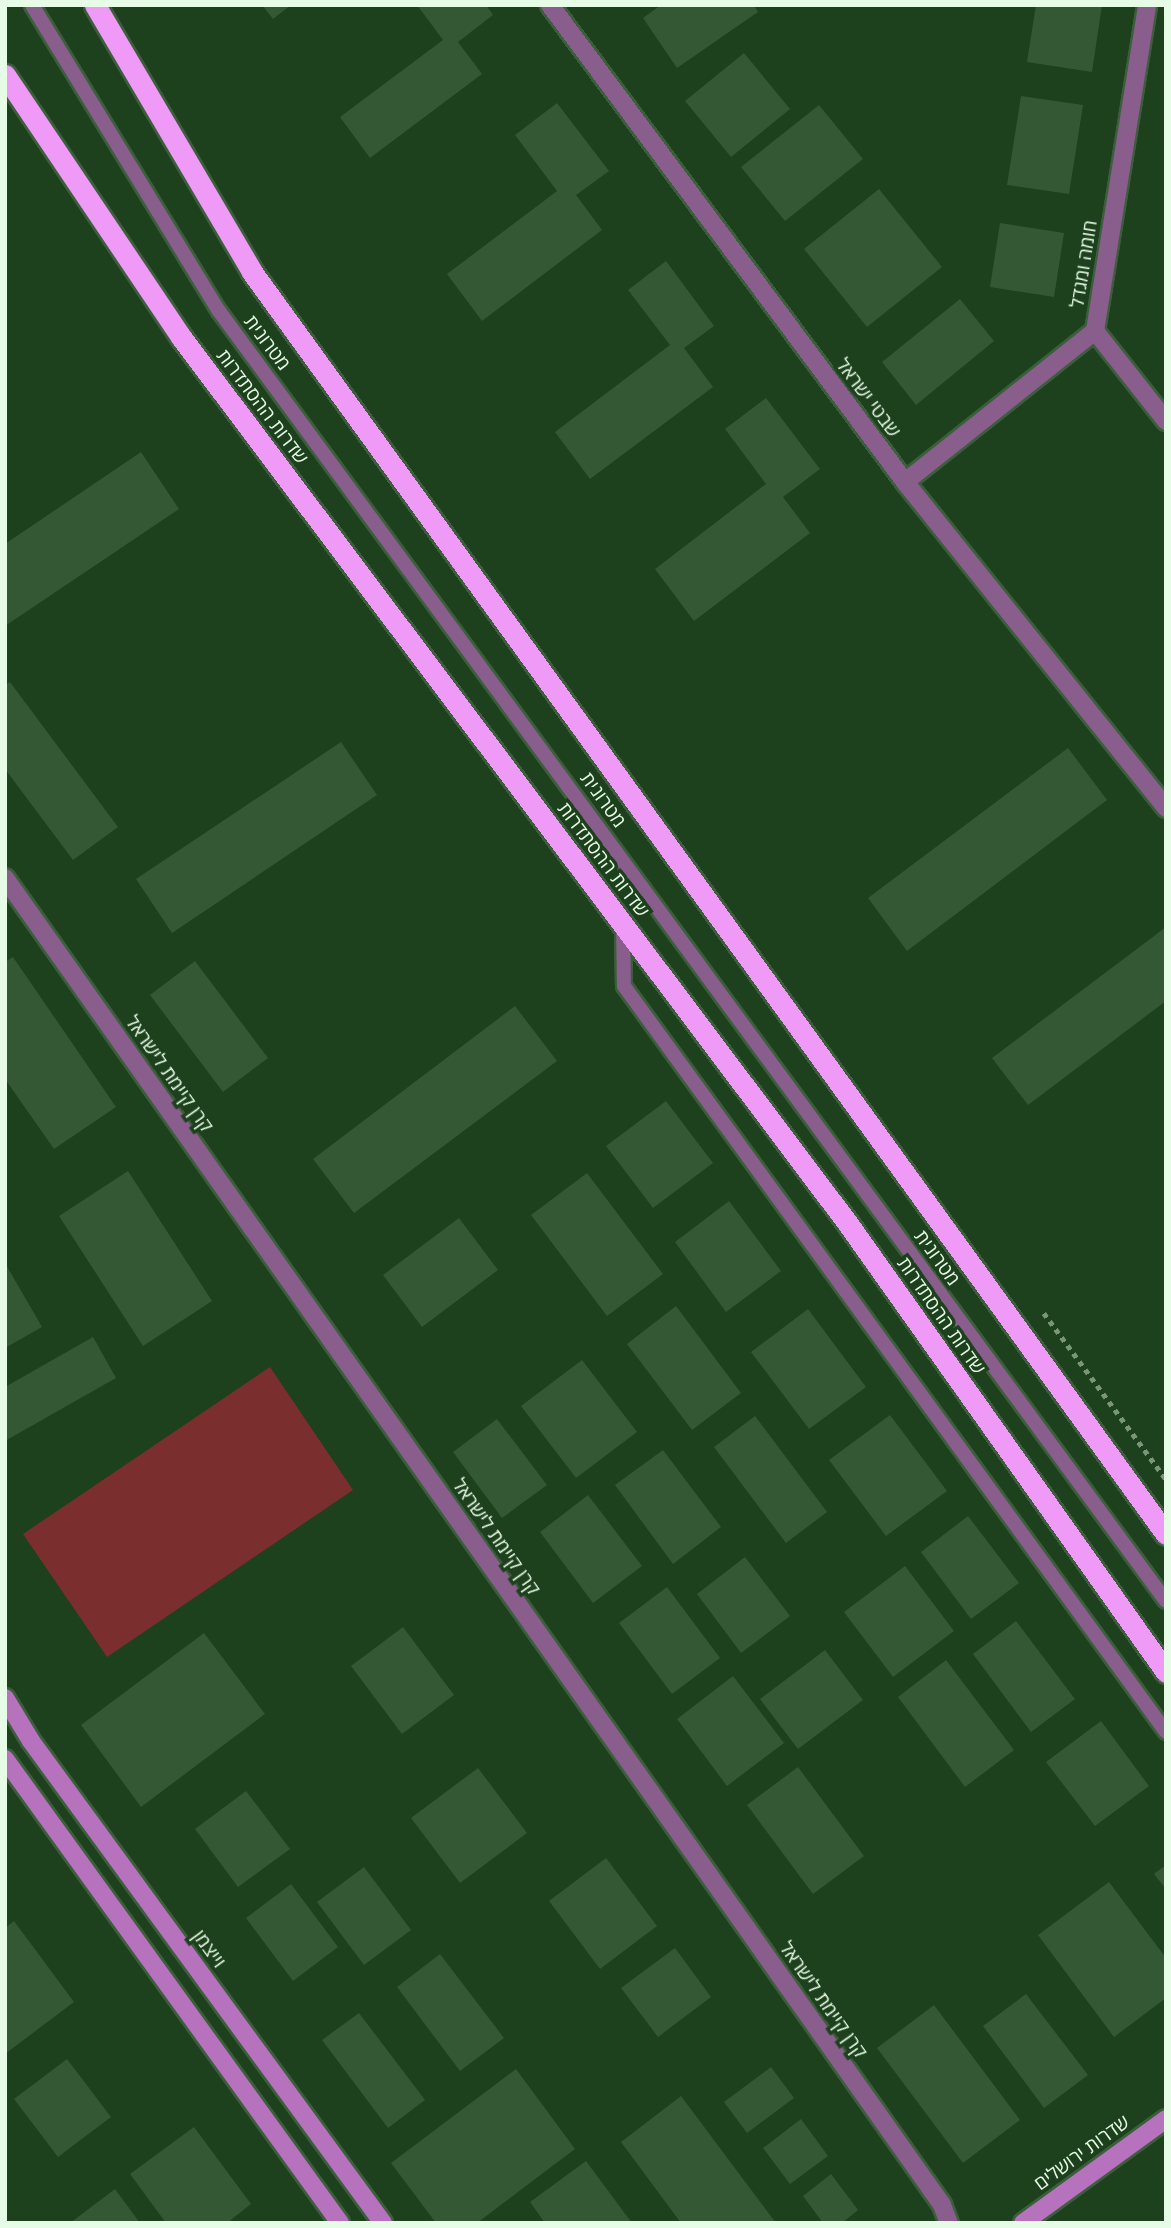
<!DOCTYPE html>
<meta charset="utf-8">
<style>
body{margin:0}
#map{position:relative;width:1171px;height:2228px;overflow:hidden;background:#1d401d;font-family:"Open Sans","Noto Sans Hebrew",sans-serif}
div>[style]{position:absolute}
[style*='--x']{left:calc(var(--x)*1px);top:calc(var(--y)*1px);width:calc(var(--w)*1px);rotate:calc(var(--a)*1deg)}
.green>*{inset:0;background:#7a2f2e}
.building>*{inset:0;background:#345833}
.path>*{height:4.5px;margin-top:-2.25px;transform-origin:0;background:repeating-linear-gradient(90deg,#7a9679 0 5px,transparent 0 10px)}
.roads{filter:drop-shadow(2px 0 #3d5e3d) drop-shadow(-2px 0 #3d5e3d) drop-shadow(0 2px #3d5e3d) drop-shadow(0 -2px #3d5e3d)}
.lane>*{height:14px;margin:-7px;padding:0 7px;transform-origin:7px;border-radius:7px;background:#895e8d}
.street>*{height:18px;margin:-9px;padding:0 9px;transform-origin:9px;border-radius:9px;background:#895e8d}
.secondary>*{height:18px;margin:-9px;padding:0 9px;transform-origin:9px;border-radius:9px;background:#b772be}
.highway>*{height:21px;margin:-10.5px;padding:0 10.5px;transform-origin:10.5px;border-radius:10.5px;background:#ef9af7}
span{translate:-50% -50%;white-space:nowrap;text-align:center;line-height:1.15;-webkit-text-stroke:7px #1d401d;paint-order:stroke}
.street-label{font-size:19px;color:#e7fce6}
.frame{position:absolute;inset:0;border:7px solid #e7fce6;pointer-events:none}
</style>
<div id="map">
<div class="green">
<i style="clip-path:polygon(270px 1367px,353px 1490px,107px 1657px,23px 1534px)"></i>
</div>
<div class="building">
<i style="clip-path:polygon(262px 5px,291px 5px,273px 19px)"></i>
<i style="clip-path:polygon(417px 5px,486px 5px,493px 15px,458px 42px,482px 74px,370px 158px,340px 117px,443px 40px)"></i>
<i style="clip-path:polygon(661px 5px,754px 5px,758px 12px,677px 68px,643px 18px)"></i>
<i style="clip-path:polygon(1036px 5px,1102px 5px,1092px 72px,1027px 62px)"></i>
<i style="clip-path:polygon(744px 53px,790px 109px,731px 157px,685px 101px)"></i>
<i style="clip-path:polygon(1021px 96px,1083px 105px,1069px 194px,1007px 185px)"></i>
<i style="clip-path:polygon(557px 103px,609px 171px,576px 195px,602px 230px,482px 321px,447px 274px,557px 191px,515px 135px)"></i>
<i style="clip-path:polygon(819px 105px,863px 159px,785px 221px,741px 167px)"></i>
<i style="clip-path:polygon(879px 189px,942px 267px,867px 327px,804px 249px)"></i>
<i style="clip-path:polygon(1000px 223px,1064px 233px,1054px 297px,990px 287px)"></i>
<i style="clip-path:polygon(666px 261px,714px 326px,684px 348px,713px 387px,590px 479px,555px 432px,670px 345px,628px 290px)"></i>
<i style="clip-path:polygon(960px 299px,994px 341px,916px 405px,882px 362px)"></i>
<i style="clip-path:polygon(766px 398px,820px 469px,783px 497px,810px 533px,694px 621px,655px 569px,766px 484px,725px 429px)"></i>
<i style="clip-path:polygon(141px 452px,179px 509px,5px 626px,5px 544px)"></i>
<i style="clip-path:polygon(10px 682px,118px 827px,73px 860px,5px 769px,5px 685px)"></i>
<i style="clip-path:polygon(341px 742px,377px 795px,172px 933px,136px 879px)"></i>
<i style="clip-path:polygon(1068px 748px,1107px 800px,907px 951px,868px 898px)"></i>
<i style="clip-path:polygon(1166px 927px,1166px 1001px,1028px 1105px,992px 1058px)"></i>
<i style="clip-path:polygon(13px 957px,116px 1107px,54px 1149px,5px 1079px,5px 962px)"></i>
<i style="clip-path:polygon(195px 961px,268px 1058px,223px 1092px,150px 995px)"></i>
<i style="clip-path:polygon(515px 1006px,557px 1061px,354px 1213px,313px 1159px)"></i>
<i style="clip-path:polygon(666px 1101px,713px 1163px,653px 1208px,606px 1146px)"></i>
<i style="clip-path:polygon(128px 1171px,212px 1301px,143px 1346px,59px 1216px)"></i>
<i style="clip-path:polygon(587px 1173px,663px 1274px,607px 1316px,531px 1215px)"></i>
<i style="clip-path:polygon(729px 1201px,781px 1271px,726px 1312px,675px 1242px)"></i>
<i style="clip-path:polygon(459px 1218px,498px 1270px,422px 1327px,383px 1275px)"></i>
<i style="clip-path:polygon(5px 1263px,42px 1327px,5px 1348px)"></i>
<i style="clip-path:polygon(676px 1306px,741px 1393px,692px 1430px,627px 1344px)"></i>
<i style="clip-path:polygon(808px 1309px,866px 1387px,809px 1429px,751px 1352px)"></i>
<i style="clip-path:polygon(93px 1337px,116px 1378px,5px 1441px,5px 1387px)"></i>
<i style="clip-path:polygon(582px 1360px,637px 1432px,576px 1478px,521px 1406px)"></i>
<i style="clip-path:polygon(890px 1415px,947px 1491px,886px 1536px,829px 1460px)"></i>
<i style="clip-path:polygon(755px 1416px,827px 1512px,786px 1543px,714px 1447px)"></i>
<i style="clip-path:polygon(497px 1419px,547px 1485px,502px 1518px,453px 1452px)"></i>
<i style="clip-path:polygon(663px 1450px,721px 1527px,673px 1564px,615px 1485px)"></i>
<i style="clip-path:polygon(588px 1495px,642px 1566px,593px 1603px,540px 1532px)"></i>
<i style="clip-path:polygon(968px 1516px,1019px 1583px,971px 1619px,921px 1552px)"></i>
<i style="clip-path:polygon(745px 1557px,790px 1616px,741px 1653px,697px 1594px)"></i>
<i style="clip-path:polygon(905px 1566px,954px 1631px,893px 1677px,844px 1612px)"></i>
<i style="clip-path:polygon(667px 1587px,720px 1658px,672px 1694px,619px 1623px)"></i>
<i style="clip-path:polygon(1016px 1621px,1075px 1699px,1031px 1732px,973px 1654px)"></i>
<i style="clip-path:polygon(403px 1627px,454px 1695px,402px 1734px,351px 1666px)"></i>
<i style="clip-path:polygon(204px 1633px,265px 1714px,141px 1807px,81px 1725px)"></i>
<i style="clip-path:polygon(825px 1650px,863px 1700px,798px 1749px,760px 1699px)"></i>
<i style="clip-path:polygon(946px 1660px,1014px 1750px,965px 1787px,898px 1697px)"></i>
<i style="clip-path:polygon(733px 1676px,784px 1743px,727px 1786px,677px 1719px)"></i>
<i style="clip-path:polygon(1101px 1721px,1149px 1786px,1095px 1826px,1046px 1762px)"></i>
<i style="clip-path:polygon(798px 1767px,864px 1856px,813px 1894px,747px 1805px)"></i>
<i style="clip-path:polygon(478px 1768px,527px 1833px,460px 1883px,411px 1818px)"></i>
<i style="clip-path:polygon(246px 1791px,290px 1849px,238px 1887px,195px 1829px)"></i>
<i style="clip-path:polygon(606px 1858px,657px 1926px,600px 1969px,549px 1901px)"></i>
<i style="clip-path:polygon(1166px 1865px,1166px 1889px,1154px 1874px)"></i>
<i style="clip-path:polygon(364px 1867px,411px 1930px,364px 1965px,317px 1902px)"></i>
<i style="clip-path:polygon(1109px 1882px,1166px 1958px,1166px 1998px,1114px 2037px,1038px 1935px)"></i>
<i style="clip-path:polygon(291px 1884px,338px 1947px,293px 1981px,246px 1918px)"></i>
<i style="clip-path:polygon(14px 1921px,74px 2002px,5px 2054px,5px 1928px)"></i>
<i style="clip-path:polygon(675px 1948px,711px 1997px,658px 2037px,621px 1988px)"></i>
<i style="clip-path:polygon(440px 1954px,504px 2038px,460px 2071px,397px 1987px)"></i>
<i style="clip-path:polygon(1026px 1994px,1088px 2075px,1044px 2108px,983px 2026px)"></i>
<i style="clip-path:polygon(934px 2005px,1020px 2120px,963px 2163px,877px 2048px)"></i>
<i style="clip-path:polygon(359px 2013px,425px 2100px,388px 2128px,322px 2040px)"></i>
<i style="clip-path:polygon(67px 2059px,111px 2117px,58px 2157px,14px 2099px)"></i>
<i style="clip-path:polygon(771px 2067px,794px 2098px,747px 2133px,724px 2102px)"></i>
<i style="clip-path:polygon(516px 2069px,575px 2149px,477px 2223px,436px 2223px,391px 2163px)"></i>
<i style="clip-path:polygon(681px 2096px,776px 2223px,681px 2223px,621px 2142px)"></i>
<i style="clip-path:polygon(801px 2119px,828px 2156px,790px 2184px,763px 2148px)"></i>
<i style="clip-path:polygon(194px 2127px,251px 2204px,227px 2223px,166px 2223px,130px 2174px)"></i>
<i style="clip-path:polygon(586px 2161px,632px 2223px,545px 2223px,530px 2202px)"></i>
<i style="clip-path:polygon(831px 2174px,858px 2210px,842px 2223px,823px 2223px,803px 2196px)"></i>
<i style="clip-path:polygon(115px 2189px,140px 2223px,70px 2223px)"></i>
</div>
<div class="path">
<i style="--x:1044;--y:1313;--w:206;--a:53.7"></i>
</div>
<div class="roads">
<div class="lane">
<i style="--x:32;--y:5;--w:359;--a:58.6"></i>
<i style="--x:219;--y:311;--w:1600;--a:53.72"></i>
<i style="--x:623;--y:925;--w:61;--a:89.1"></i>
<i style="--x:624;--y:986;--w:922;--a:54"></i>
</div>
<div class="street">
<i style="--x:550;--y:5;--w:595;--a:53.34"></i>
<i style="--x:905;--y:482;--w:418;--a:51.3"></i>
<i style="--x:1095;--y:331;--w:115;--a:51.7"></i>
<i style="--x:905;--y:482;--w:243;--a:-38.5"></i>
<i style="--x:1095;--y:331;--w:330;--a:-80.9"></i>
<i style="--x:5;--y:878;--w:1624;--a:54.77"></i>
<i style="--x:942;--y:2205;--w:19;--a:69"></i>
</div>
<div class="secondary">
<i style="--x:5;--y:1698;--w:50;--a:58.8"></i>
<i style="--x:31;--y:1741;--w:597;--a:53.86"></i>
<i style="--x:5;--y:1759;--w:572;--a:54.17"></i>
<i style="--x:1023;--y:2223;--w:177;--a:-36"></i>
</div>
<div class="highway">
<i style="--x:95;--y:5;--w:310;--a:59.5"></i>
<i style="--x:252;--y:272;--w:1558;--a:54.09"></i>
<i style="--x:5;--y:75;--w:316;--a:56.1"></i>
<i style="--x:181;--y:337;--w:1106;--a:53.05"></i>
<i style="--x:846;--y:1221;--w:553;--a:54.64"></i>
</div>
</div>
<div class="street-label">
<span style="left:1084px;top:264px;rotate:-81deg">חומה ומגדל</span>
<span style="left:267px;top:343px;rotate:53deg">מטרונית</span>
<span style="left:868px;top:398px;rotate:53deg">שבטי ישראל</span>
<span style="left:262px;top:407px;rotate:53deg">שדרות ההסתדרות</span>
<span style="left:603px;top:800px;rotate:54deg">מטרונית</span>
<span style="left:603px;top:860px;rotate:53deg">שדרות ההסתדרות</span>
<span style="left:169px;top:1074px;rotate:55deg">קרן קיימת לישראל</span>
<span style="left:937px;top:1258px;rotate:54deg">מטרונית</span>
<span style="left:941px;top:1316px;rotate:55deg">שדרות ההסתדרות</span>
<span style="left:496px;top:1537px;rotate:55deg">קרן קיימת לישראל</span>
<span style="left:209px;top:1949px;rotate:54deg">וייצמן</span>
<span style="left:823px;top:2000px;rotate:55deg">קרן קיימת לישראל</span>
<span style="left:1082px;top:2153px;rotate:-36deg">שדרות ירושלים</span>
</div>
<div class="frame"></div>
</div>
